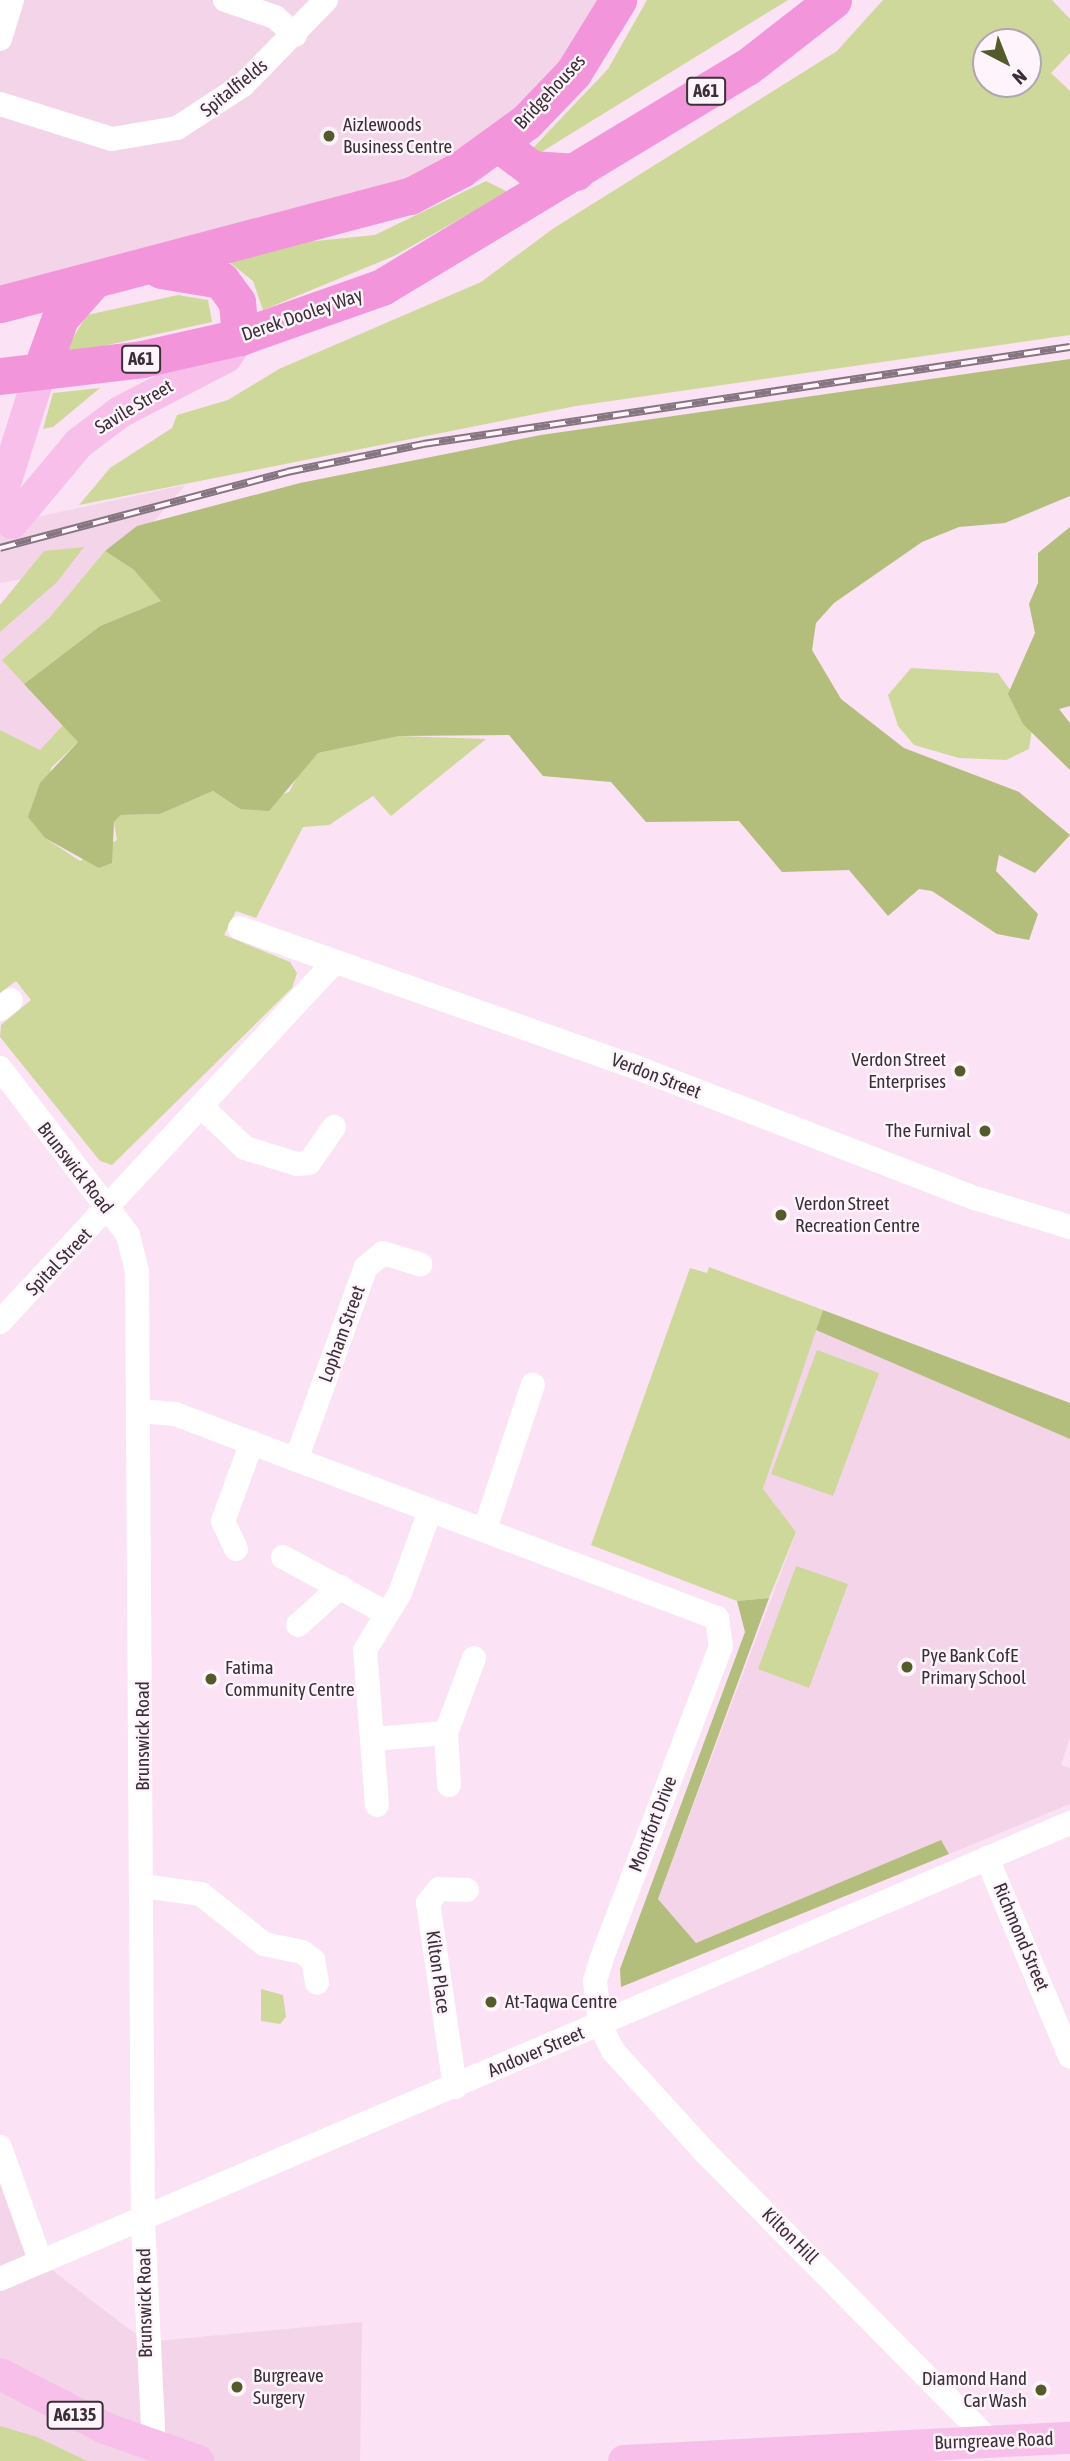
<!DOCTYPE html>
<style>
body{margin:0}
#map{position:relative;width:1070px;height:2461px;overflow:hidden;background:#fbe2f4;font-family:"Asap Condensed",sans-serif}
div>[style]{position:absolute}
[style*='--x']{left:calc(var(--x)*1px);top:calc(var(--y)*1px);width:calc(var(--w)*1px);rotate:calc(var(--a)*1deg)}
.built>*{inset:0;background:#f3d4e9}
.green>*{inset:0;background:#cfd89b}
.forest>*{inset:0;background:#b3bd7c}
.minor>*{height:24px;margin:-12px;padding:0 12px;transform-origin:12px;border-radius:12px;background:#fff}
.major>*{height:32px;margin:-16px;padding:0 16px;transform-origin:16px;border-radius:16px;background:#f7bfe9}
.highway>*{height:37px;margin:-18.5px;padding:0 18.5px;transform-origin:18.5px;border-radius:18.5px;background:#f295db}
.rail>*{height:8px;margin-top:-4px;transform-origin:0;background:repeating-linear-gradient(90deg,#fff4fb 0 16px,#857580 0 32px);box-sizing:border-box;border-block:2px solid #857580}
.dots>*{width:19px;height:19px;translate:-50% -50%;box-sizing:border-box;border:4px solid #fff4fb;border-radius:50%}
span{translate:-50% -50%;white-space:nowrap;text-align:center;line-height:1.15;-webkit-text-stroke:5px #fff4fb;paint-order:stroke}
.shield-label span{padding:2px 5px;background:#fff4fb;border:2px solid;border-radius:5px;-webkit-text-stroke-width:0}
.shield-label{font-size:18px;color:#3a3037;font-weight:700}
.street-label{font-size:19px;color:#3a3037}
.poi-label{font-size:19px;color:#3a3037}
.left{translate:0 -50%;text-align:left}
.right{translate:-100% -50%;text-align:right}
.north{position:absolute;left:972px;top:28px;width:70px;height:70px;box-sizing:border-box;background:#fff4fb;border:2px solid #b0a6ad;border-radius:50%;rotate:138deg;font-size:19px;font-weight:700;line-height:28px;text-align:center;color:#3a3037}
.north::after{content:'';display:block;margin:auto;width:24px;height:32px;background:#545a29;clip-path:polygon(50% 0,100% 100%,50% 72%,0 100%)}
</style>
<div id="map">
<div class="built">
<i style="clip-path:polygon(0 0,618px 0,461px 169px,0 304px)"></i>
<i style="clip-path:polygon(185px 485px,144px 533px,105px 551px,49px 618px,3px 659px,63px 725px,40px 750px,0 730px,0 605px,22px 579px,0 583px,0 525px)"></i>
<i style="clip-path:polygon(816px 1330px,1070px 1439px,1070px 1737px,1061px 1765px,1070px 1768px,1070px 1804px,949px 1854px,941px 1840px,696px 1943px,658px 1899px,796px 1533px,763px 1489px)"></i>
<i style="clip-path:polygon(0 2163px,40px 2261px,146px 2342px,362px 2322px,360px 2461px,0 2461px)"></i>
</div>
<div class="green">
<i style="clip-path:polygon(647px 0,788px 0,538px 154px,533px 148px,608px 69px)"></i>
<i style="clip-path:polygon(evenodd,883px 0,1052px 0,1070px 19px,1070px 53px,1051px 73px,1070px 91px,1070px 335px,576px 406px,79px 505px,110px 468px,172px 428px,177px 415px,228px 400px,279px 369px,481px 282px,554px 228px,837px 51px,883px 0,1028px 42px,1028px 84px,986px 84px,986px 42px,1028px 42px)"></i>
<i style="clip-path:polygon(486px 181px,508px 192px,394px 256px,263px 310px,253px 281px,228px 261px,295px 243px,375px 235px)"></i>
<i style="clip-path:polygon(178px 295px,208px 300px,212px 322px,62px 355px,87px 315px)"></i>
<i style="clip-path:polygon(100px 388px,53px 427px,43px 429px,53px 393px)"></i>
<i style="clip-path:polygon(84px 547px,57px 582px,0 632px,0 605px,44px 551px)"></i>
<i style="clip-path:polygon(105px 551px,134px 570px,162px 601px,100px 626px,24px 684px,2px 660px,49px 618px)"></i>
<i style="clip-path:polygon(911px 668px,998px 673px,1033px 722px,1029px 749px,1006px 760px,959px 758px,914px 745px,898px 726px,888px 695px)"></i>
<i style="clip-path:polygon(63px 725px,78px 742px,51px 768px,45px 838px,80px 861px,117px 840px,114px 822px,121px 815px,160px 814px,213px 791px,240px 809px,289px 792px,305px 762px,318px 753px,399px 736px,486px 739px,391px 816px,373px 796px,329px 825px,303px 827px,256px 918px,236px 911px,224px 935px,290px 962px,297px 973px,292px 988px,112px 1165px,100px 1161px,0 1037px,1px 1025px,31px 1000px,16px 981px,0 993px,0 730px,40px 750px)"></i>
<i style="clip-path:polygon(709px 1267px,823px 1310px,763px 1489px,796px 1532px,769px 1598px,737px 1601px,591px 1545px,690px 1268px,707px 1273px)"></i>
<i style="clip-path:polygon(817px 1350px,879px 1373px,833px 1496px,771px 1474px)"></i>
<i style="clip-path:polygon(796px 1566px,848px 1584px,809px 1688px,758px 1669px)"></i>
<i style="clip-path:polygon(261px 1989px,283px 1995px,286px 2017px,280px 2024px,261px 2021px)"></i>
<i style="clip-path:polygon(0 2426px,37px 2437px,87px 2461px,0 2461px)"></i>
</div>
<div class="forest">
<i style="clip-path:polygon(1070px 359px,1070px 496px,1005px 523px,959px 527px,922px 542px,834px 603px,816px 623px,812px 650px,841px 699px,904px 748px,1019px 792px,1070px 835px,1035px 873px,999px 855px,996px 871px,1038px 914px,1029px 940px,997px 934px,932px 891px,919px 889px,888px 916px,849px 870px,782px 872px,739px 821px,646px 822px,611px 782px,543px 776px,509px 735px,399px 736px,318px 753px,269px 811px,240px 809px,213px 791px,160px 814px,121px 815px,114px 822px,112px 863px,99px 868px,45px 838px,28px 817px,40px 783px,78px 742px,24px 684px,100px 626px,161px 601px,134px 570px,105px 551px,137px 526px,300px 483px,541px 435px)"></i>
<i style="clip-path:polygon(1070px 527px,1070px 706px,1059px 709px,1070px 723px,1070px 770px,1023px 724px,1008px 694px,1035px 633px,1029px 604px,1038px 583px,1038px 553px)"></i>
<i style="clip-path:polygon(823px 1310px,1070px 1403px,1070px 1439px,816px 1330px)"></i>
<i style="clip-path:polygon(769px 1598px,658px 1899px,696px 1943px,941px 1840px,949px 1854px,621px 1987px,620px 1969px,745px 1632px,737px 1601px)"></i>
</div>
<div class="minor">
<i style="--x:225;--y:0;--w:53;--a:18.8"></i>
<i style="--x:275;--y:17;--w:27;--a:42"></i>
<i style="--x:0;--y:39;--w:41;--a:-72.9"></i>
<i style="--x:0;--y:104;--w:117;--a:17.4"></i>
<i style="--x:112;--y:139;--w:66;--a:-9.6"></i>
<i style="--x:177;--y:128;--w:79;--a:-33.1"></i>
<i style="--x:243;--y:85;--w:119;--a:-45.7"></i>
<i style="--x:240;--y:928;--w:413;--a:19.4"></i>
<i style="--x:630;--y:1065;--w:370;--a:21.1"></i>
<i style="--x:975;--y:1198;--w:99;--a:17"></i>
<i style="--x:0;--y:1009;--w:14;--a:-39"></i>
<i style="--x:0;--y:1068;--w:210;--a:52.5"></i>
<i style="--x:128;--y:1235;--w:38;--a:76"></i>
<i style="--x:137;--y:1272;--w:950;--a:89.64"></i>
<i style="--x:143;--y:2222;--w:226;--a:87.2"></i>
<i style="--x:203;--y:1108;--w:58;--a:43.6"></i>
<i style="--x:245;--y:1148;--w:54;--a:17.1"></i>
<i style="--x:297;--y:1164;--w:12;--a:-5"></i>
<i style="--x:309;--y:1163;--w:44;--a:-55.2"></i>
<i style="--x:0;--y:1322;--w:488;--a:-47.1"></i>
<i style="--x:140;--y:1411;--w:35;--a:5"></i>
<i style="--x:175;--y:1414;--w:579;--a:20.63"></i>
<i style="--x:717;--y:1618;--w:28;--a:82"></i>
<i style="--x:721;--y:1646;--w:337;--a:110.9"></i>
<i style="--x:601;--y:1961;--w:21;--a:107"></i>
<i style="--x:595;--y:1981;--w:44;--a:83.5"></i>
<i style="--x:600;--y:2025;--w:29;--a:63"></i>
<i style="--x:613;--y:2051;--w:137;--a:47.7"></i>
<i style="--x:705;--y:2152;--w:404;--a:45.4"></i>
<i style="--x:296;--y:1460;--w:205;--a:-70.1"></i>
<i style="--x:366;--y:1267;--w:22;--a:-39"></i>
<i style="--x:383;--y:1253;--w:39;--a:17"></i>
<i style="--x:485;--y:1529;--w:152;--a:-71.6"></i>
<i style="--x:236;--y:1549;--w:31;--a:-115"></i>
<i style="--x:223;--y:1521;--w:84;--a:-69.8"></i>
<i style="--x:283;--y:1557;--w:117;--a:28.5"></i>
<i style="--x:298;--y:1625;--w:57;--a:-42.1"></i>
<i style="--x:373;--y:1739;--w:73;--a:-4.7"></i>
<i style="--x:449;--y:1785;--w:52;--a:-93.3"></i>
<i style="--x:446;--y:1733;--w:80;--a:-69.5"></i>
<i style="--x:377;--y:1805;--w:155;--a:-94.4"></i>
<i style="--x:365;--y:1650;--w:67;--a:-58.4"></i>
<i style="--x:400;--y:1593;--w:87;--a:-69.9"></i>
<i style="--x:987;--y:1858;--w:215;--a:67.3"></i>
<i style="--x:143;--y:1886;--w:59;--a:7.9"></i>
<i style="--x:201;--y:1894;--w:80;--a:38.4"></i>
<i style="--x:264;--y:1944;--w:39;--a:12"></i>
<i style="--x:302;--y:1952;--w:14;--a:36"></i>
<i style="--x:313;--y:1960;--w:23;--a:80"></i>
<i style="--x:455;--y:2087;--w:186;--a:-98.3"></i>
<i style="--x:428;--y:1903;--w:18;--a:-52"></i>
<i style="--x:439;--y:1889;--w:28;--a:2"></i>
<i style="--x:0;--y:2147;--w:120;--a:70.5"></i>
<i style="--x:0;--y:2279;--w:1163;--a:-23.08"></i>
</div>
<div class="major">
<i style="--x:0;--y:499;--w:135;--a:-72.4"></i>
<i style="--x:12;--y:523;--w:104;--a:-50.1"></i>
<i style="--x:79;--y:443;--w:51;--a:-37.1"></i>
<i style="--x:120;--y:412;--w:119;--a:-27.4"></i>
<i style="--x:226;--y:357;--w:24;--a:-55"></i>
<i style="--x:0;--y:2374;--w:118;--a:27.2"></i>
<i style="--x:105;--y:2428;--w:99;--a:19.5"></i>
<i style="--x:624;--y:2461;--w:447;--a:-3"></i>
</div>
<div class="highway">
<i style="--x:499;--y:144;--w:41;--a:37.1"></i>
<i style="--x:532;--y:169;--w:44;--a:3.9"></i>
<i style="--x:161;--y:270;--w:61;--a:9.5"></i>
<i style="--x:221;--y:280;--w:27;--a:54"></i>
<i style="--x:237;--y:302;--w:35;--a:85"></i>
<i style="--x:0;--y:304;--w:424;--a:-14.8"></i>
<i style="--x:410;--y:196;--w:58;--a:-27.9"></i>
<i style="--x:461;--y:169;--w:80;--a:-35.9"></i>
<i style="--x:526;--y:122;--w:68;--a:-46.2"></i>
<i style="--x:573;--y:73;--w:86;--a:-58.3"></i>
<i style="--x:41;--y:370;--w:55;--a:-69.9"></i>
<i style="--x:60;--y:318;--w:44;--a:-48.7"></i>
<i style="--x:0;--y:376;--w:143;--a:-6.8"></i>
<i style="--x:142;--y:359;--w:100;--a:-12.7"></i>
<i style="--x:240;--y:337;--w:151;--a:-19.4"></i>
<i style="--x:382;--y:287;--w:426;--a:-31.1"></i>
<i style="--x:747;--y:67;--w:109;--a:-37.9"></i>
</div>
<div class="rail">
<i style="--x:0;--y:548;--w:297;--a:-14.8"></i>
<i style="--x:287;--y:472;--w:139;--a:-11.6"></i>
<i style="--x:423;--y:444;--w:654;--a:-8.53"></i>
</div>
<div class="dots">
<i style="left:329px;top:136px;background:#545a29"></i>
<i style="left:960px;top:1071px;background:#545a29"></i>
<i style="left:985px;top:1131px;background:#545a29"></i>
<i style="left:781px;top:1215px;background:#545a29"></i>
<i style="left:907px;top:1667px;background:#545a29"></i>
<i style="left:211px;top:1679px;background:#545a29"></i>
<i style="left:491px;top:2002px;background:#545a29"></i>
<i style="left:237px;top:2387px;background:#545a29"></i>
<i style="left:1041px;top:2390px;background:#545a29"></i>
</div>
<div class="shield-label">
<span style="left:706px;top:91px">A61</span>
<span style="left:141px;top:359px">A61</span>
<span style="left:75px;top:2415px">A6135</span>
</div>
<div class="street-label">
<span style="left:234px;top:88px;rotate:-39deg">Spitalfields</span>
<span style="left:550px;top:92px;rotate:-47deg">Bridgehouses</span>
<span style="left:302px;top:315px;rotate:-19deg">Derek Dooley Way</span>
<span style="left:134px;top:407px;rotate:-31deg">Savile Street</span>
<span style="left:656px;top:1076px;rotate:21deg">Verdon Street</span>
<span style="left:75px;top:1168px;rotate:52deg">Brunswick Road</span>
<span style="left:59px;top:1262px;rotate:-46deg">Spital Street</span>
<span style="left:342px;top:1334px;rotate:-70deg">Lopham Street</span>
<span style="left:143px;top:1736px;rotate:-90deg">Brunswick Road</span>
<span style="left:653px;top:1824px;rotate:-69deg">Montfort Drive</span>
<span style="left:1021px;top:1937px;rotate:67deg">Richmond Street</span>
<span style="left:438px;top:1972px;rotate:82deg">Kilton Place</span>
<span style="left:536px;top:2052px;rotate:-23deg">Andover Street</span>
<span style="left:790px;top:2236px;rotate:45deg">Kilton Hill</span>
<span style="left:145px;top:2303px;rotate:-91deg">Brunswick Road</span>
<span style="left:994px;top:2441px;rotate:-2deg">Burngreave Road</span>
</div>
<div class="poi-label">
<span class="left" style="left:343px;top:136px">Aizlewoods<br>Business Centre</span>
<span class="right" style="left:946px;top:1071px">Verdon Street<br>Enterprises</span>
<span class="right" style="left:971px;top:1131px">The Furnival</span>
<span class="left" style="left:795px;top:1215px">Verdon Street<br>Recreation Centre</span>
<span class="left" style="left:921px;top:1667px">Pye Bank CofE<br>Primary School</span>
<span class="left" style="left:225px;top:1679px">Fatima<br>Community Centre</span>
<span class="left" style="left:505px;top:2002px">At-Taqwa Centre</span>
<span class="left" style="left:253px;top:2387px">Burgreave<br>Surgery</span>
<span class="right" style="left:1027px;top:2390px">Diamond Hand<br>Car Wash</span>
</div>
<div class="north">N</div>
</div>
